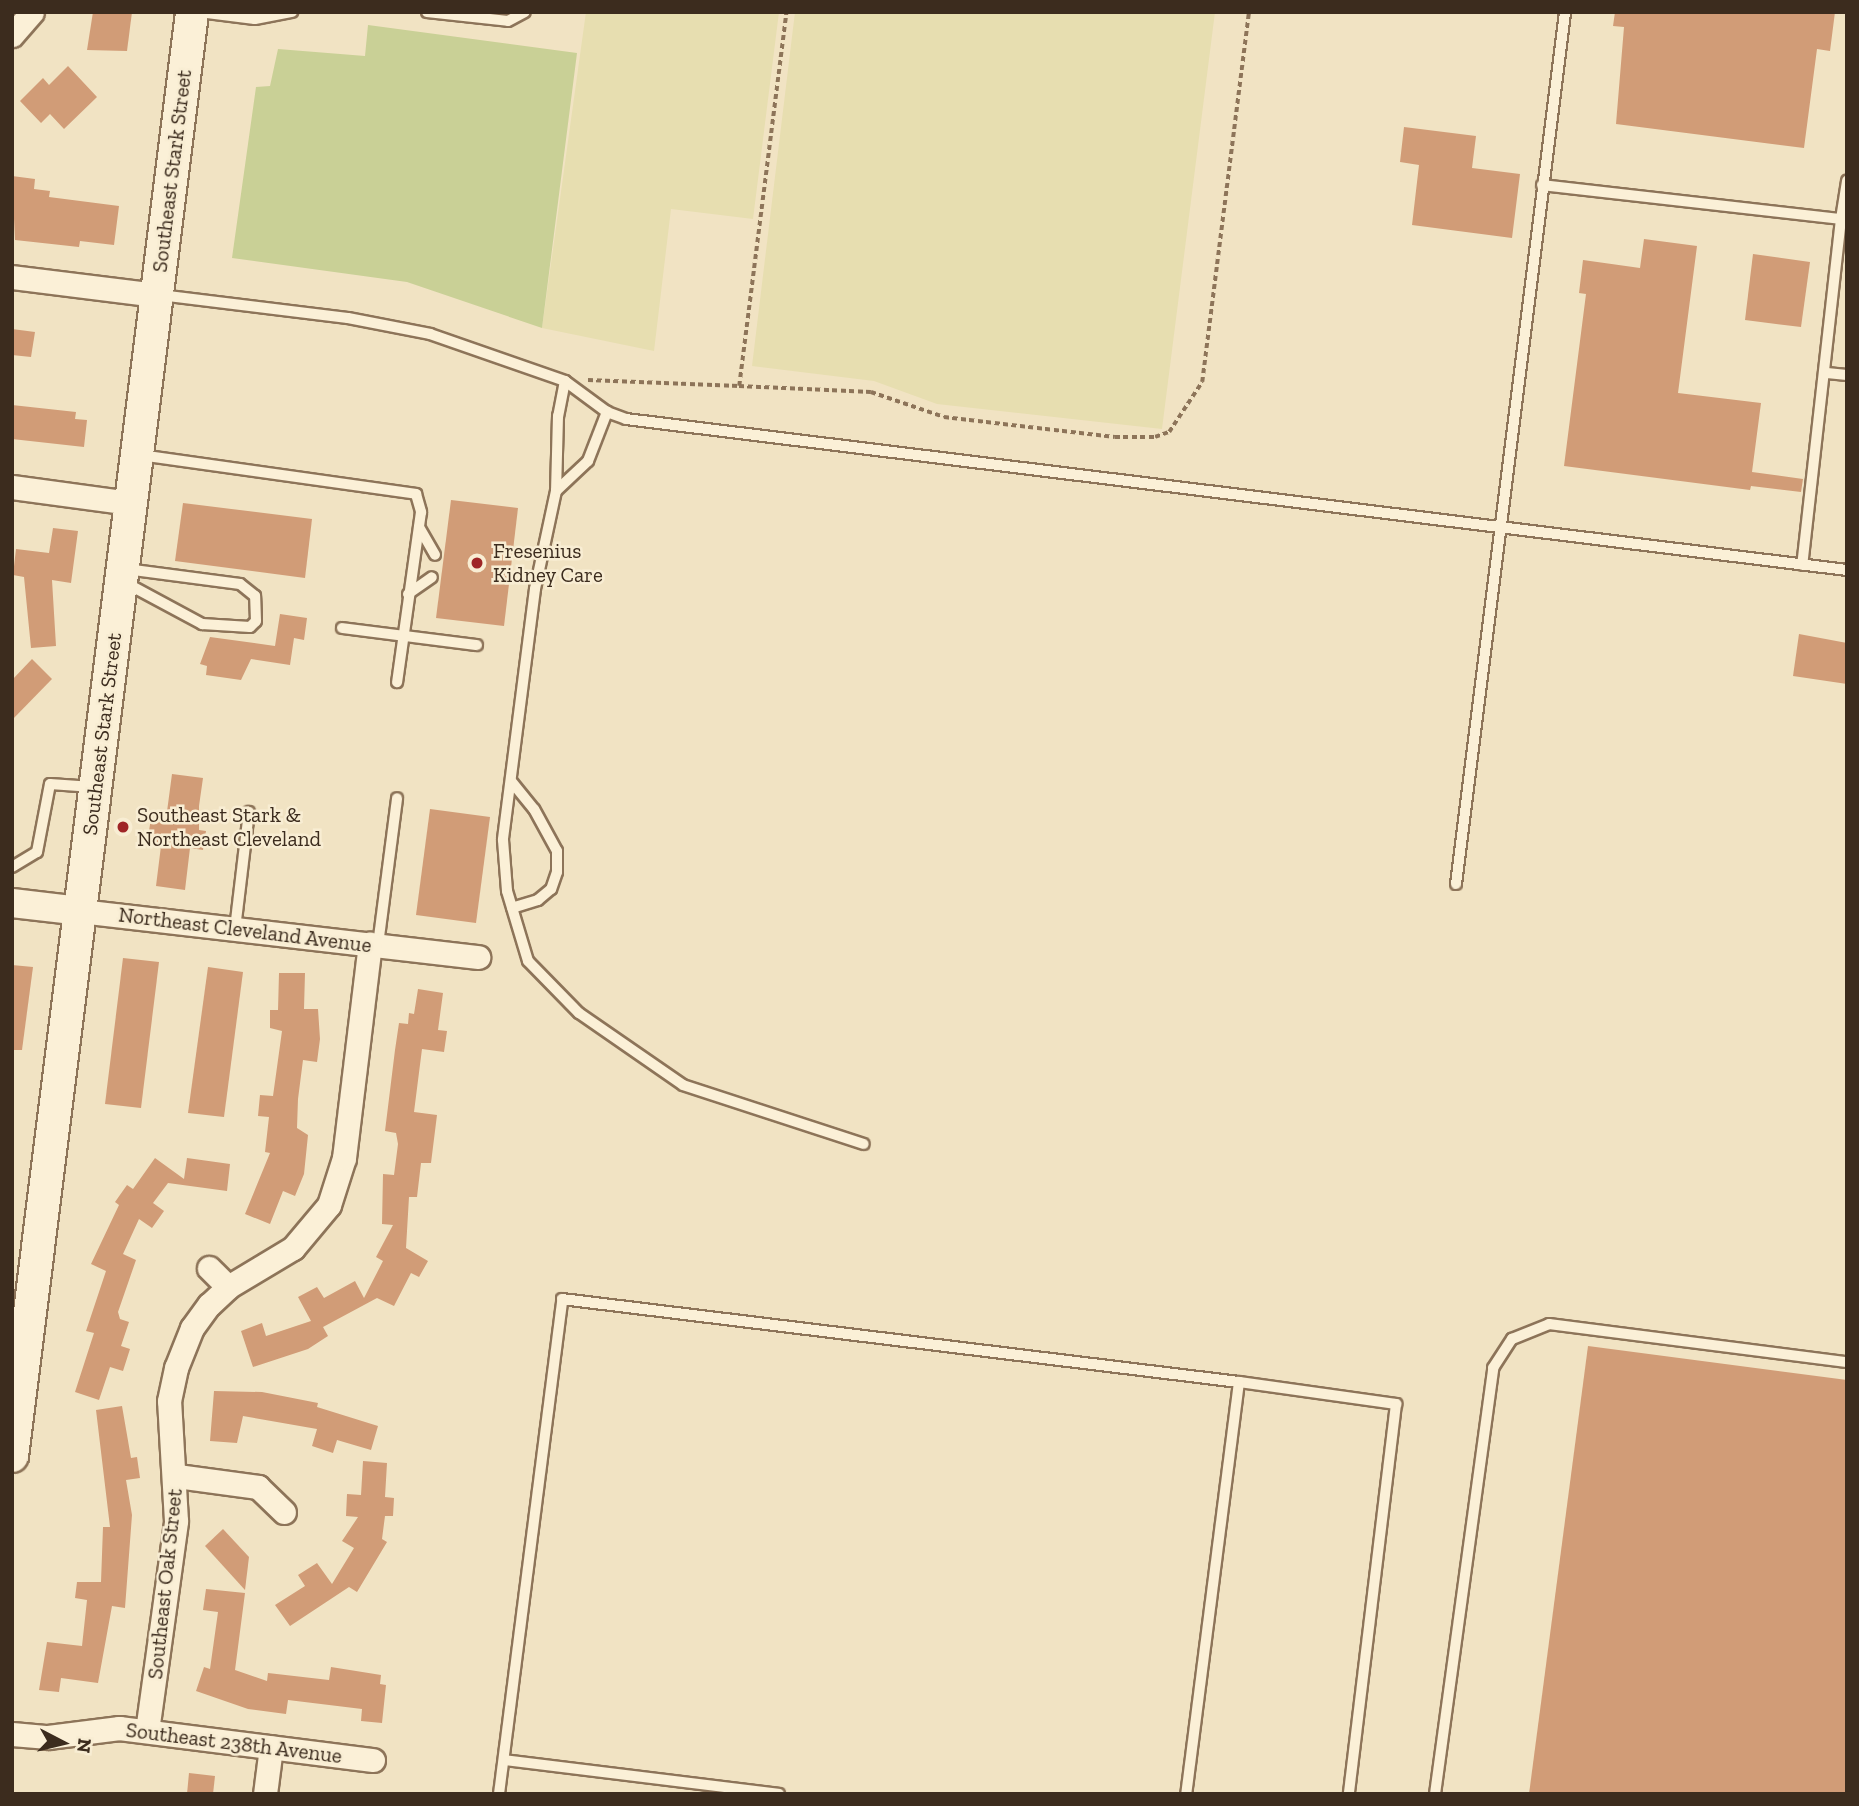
<!DOCTYPE html>
<style>
body{margin:0}
#map{position:relative;width:1859px;height:1806px;overflow:hidden;background:#f1e3c3;font-family:"Zilla Slab",serif}
div>[style]{position:absolute}
[style*='--x']{left:calc(var(--x)*1px);top:calc(var(--y)*1px);width:calc(var(--w)*1px);rotate:calc(var(--a)*1deg)}
.farmland>*{inset:0;background:#e7deb0}
.green>*{inset:0;background:#c9d096}
.building>*{inset:0;background:#d19c77}
.path>*{height:3.5px;margin-top:-1.75px;transform-origin:0;background:repeating-linear-gradient(90deg,#8d7459 0 5px,transparent 0 8.5px)}
.roads{filter:drop-shadow(2px 0 #8d7459) drop-shadow(-2px 0 #8d7459) drop-shadow(0 2px #8d7459) drop-shadow(0 -2px #8d7459)}
.service>*{height:10px;margin:-5px;padding:0 5px;transform-origin:5px;border-radius:5px;background:#fbf0d7}
.minor>*{height:23px;margin:-11.5px;padding:0 11.5px;transform-origin:11.5px;border-radius:11.5px;background:#fbf0d7}
.tertiary>*{height:28px;margin:-14px;padding:0 14px;transform-origin:14px;border-radius:14px;background:#fbf0d7}
.secondary>*{height:32px;margin:-16px;padding:0 16px;transform-origin:16px;border-radius:16px;background:#fbf0d7}
.dots>*{width:19px;height:19px;translate:-50% -50%;box-sizing:border-box;border:4px solid #f8edd3;border-radius:50%}
span{translate:-50% -50%;white-space:nowrap;text-align:center;line-height:1.15;-webkit-text-stroke:5px #f8edd3;paint-order:stroke}
.street-label{font-size:21px;color:#3c2c1e}
.poi-label{font-size:21px;color:#3c2c1e}
.left{translate:0 -50%;text-align:left}
.frame{position:absolute;inset:0;border:14px solid #3c2c1e;pointer-events:none}
.north{position:absolute;left:28px;top:1708px;width:70px;height:70px;-webkit-text-stroke:5px #f8edd3;paint-order:stroke;rotate:97deg;font-size:19px;font-weight:700;line-height:28px;text-align:center;color:#3c2c1e}
.north::after{content:'';display:block;margin:auto;width:24px;height:32px;background:#3c2c1e;clip-path:polygon(50% 0,100% 100%,50% 72%,0 100%)}
</style>
<div id="map">
<div class="farmland">
<i style="clip-path:polygon(586px 12px,779px 12px,753px 219px,671px 209px,654px 351px,542px 328px)"></i>
<i style="clip-path:polygon(795px 12px,1215px 12px,1162px 429px,937px 404px,874px 381px,752px 366px)"></i>
</div>
<div class="green">
<i style="clip-path:polygon(368px 25px,577px 53px,542px 328px,407px 282px,232px 258px,256px 87px,270px 86px,278px 49px,365px 56px)"></i>
</div>
<div class="building">
<i style="clip-path:polygon(93px 12px,132px 12px,127px 51px,87px 50px)"></i>
<i style="clip-path:polygon(1615px 12px,1835px 12px,1830px 51px,1817px 49px,1804px 148px,1616px 124px,1624px 27px,1613px 26px)"></i>
<i style="clip-path:polygon(68px 66px,97px 97px,64px 129px,50px 114px,41px 123px,20px 101px,43px 78px,49px 85px)"></i>
<i style="clip-path:polygon(1404px 127px,1476px 136px,1472px 168px,1520px 174px,1512px 238px,1412px 225px,1419px 165px,1400px 162px)"></i>
<i style="clip-path:polygon(12px 176px,35px 179px,34px 189px,50px 191px,49px 197px,119px 206px,114px 245px,80px 241px,79px 247px,15px 240px)"></i>
<i style="clip-path:polygon(1644px 239px,1697px 246px,1678px 393px,1761px 403px,1752px 472px,1803px 479px,1801px 492px,1751px 486px,1750px 490px,1564px 466px,1586px 294px,1579px 293px,1583px 260px,1640px 268px)"></i>
<i style="clip-path:polygon(1753px 254px,1810px 262px,1801px 327px,1745px 320px)"></i>
<i style="clip-path:polygon(12px 329px,35px 332px,31px 357px,12px 355px)"></i>
<i style="clip-path:polygon(12px 405px,76px 412px,75px 419px,87px 420px,84px 447px,12px 439px)"></i>
<i style="clip-path:polygon(451px 500px,518px 508px,504px 626px,436px 618px)"></i>
<i style="clip-path:polygon(183px 503px,312px 519px,305px 578px,175px 561px)"></i>
<i style="clip-path:polygon(53px 528px,78px 531px,71px 583px,52px 580px,56px 646px,31px 648px,24px 577px,13px 575px,16px 549px,49px 553px)"></i>
<i style="clip-path:polygon(280px 614px,307px 618px,304px 640px,294px 638px,290px 665px,251px 659px,241px 680px,206px 675px,207px 666px,200px 664px,210px 637px,275px 646px)"></i>
<i style="clip-path:polygon(1799px 634px,1847px 643px,1847px 684px,1793px 676px)"></i>
<i style="clip-path:polygon(32px 659px,52px 679px,12px 720px,12px 680px)"></i>
<i style="clip-path:polygon(172px 774px,203px 778px,199px 806px,199px 830px,206px 831px,203px 850px,190px 848px,185px 890px,156px 886px,161px 846px,147px 844px,151px 818px,166px 819px)"></i>
<i style="clip-path:polygon(430px 809px,490px 817px,476px 923px,416px 915px)"></i>
<i style="clip-path:polygon(123px 958px,159px 962px,141px 1108px,105px 1104px)"></i>
<i style="clip-path:polygon(12px 965px,33px 967px,22px 1050px,12px 1050px)"></i>
<i style="clip-path:polygon(208px 967px,243px 972px,224px 1117px,188px 1113px)"></i>
<i style="clip-path:polygon(279px 973px,305px 973px,304px 1009px,318px 1009px,320px 1039px,317px 1062px,303px 1060px,298px 1099px,297px 1128px,308px 1135px,304px 1174px,295px 1196px,283px 1191px,270px 1224px,245px 1214px,270px 1153px,265px 1152px,269px 1117px,258px 1116px,260px 1095px,273px 1096px,282px 1031px,270px 1028px,270px 1010px,278px 1010px)"></i>
<i style="clip-path:polygon(418px 989px,443px 993px,438px 1030px,447px 1031px,444px 1052px,422px 1049px,414px 1112px,437px 1115px,431px 1163px,421px 1163px,417px 1197px,409px 1197px,406px 1248px,428px 1261px,419px 1277px,411px 1273px,394px 1306px,377px 1298px,323px 1327px,328px 1336px,308px 1349px,253px 1367px,241px 1331px,262px 1323px,266px 1336px,311px 1321px,298px 1297px,317px 1287px,324px 1298px,355px 1281px,364px 1298px,383px 1261px,376px 1257px,393px 1225px,382px 1224px,383px 1174px,394px 1175px,398px 1144px,396px 1133px,385px 1131px,395px 1050px,399px 1023px,408px 1024px,409px 1013px,414px 1014px)"></i>
<i style="clip-path:polygon(155px 1158px,184px 1179px,187px 1158px,230px 1164px,227px 1191px,168px 1183px,153px 1203px,164px 1211px,152px 1228px,139px 1219px,123px 1254px,136px 1260px,118px 1312px,120px 1319px,129px 1322px,121px 1346px,130px 1349px,123px 1371px,110px 1367px,99px 1400px,75px 1392px,94px 1333px,86px 1331px,106px 1271px,91px 1264px,119px 1205px,115px 1202px,127px 1185px,133px 1189px)"></i>
<i style="clip-path:polygon(1588px 1346px,1847px 1380px,1847px 1794px,1529px 1794px)"></i>
<i style="clip-path:polygon(214px 1391px,262px 1392px,318px 1403px,317px 1407px,378px 1426px,371px 1450px,337px 1440px,333px 1453px,312px 1446px,317px 1429px,243px 1416px,237px 1443px,210px 1441px)"></i>
<i style="clip-path:polygon(122px 1406px,131px 1458px,137px 1457px,140px 1478px,126px 1480px,132px 1515px,125px 1608px,112px 1606px,98px 1683px,61px 1678px,59px 1692px,39px 1690px,47px 1642px,82px 1646px,87px 1600px,75px 1598px,77px 1582px,101px 1582px,103px 1527px,110px 1527px,96px 1410px)"></i>
<i style="clip-path:polygon(363px 1461px,387px 1463px,385px 1497px,394px 1498px,393px 1516px,385px 1516px,382px 1539px,387px 1542px,357px 1592px,349px 1587px,290px 1626px,275px 1605px,305px 1586px,298px 1575px,317px 1563px,332px 1584px,354px 1548px,342px 1541px,358px 1517px,346px 1516px,347px 1494px,361px 1495px)"></i>
<i style="clip-path:polygon(223px 1529px,249px 1557px,245px 1590px,205px 1546px)"></i>
<i style="clip-path:polygon(206px 1589px,245px 1593px,235px 1670px,267px 1681px,268px 1673px,329px 1680px,331px 1667px,381px 1675px,380px 1684px,386px 1685px,382px 1723px,361px 1721px,362px 1709px,288px 1700px,286px 1714px,248px 1709px,196px 1691px,204px 1667px,210px 1669px,218px 1612px,203px 1610px)"></i>
<i style="clip-path:polygon(189px 1773px,215px 1776px,213px 1794px,187px 1794px)"></i>
</div>
<div class="path">
<i style="--x:588;--y:380;--w:151;--a:2.3"></i>
<i style="--x:739;--y:386;--w:377;--a:-82.8"></i>
<i style="--x:739;--y:386;--w:132;--a:2.6"></i>
<i style="--x:871;--y:392;--w:77;--a:18.9"></i>
<i style="--x:944;--y:417;--w:172;--a:6.7"></i>
<i style="--x:1115;--y:437;--w:40;--a:0"></i>
<i style="--x:1155;--y:437;--w:15;--a:-20"></i>
<i style="--x:1169;--y:432;--w:60;--a:-56.6"></i>
<i style="--x:1202;--y:382;--w:373;--a:-82.8"></i>
</div>
<div class="roads">
<div class="service">
<i style="--x:199;--y:12;--w:56;--a:7.1"></i>
<i style="--x:255;--y:19;--w:38;--a:-11"></i>
<i style="--x:427;--y:12;--w:81;--a:6.3"></i>
<i style="--x:508;--y:21;--w:19;--a:-28"></i>
<i style="--x:1542;--y:185;--w:301;--a:6.5"></i>
<i style="--x:1841;--y:219;--w:348;--a:96.4"></i>
<i style="--x:1841;--y:219;--w:39;--a:-81"></i>
<i style="--x:160;--y:295;--w:189;--a:7"></i>
<i style="--x:348;--y:318;--w:84;--a:11"></i>
<i style="--x:430;--y:334;--w:143;--a:19.2"></i>
<i style="--x:565;--y:381;--w:52;--a:36.4"></i>
<i style="--x:607;--y:412;--w:20;--a:20"></i>
<i style="--x:626;--y:419;--w:1230;--a:7.05"></i>
<i style="--x:1827;--y:373;--w:20;--a:6"></i>
<i style="--x:565;--y:381;--w:36;--a:101"></i>
<i style="--x:558;--y:416;--w:75;--a:91.5"></i>
<i style="--x:556;--y:491;--w:100;--a:102.1"></i>
<i style="--x:535;--y:589;--w:253;--a:97.3"></i>
<i style="--x:503;--y:840;--w:51;--a:85.5"></i>
<i style="--x:507;--y:891;--w:73;--a:73.3"></i>
<i style="--x:528;--y:961;--w:73;--a:45.6"></i>
<i style="--x:579;--y:1013;--w:126;--a:34.7"></i>
<i style="--x:683;--y:1085;--w:190;--a:18.1"></i>
<i style="--x:140;--y:455;--w:279;--a:8"></i>
<i style="--x:416;--y:494;--w:19;--a:74"></i>
<i style="--x:421;--y:512;--w:172;--a:98"></i>
<i style="--x:556;--y:491;--w:44;--a:-43.2"></i>
<i style="--x:588;--y:461;--w:53;--a:-68.8"></i>
<i style="--x:419;--y:527;--w:32;--a:60"></i>
<i style="--x:124;--y:582;--w:89;--a:28.3"></i>
<i style="--x:202;--y:624;--w:48;--a:3.6"></i>
<i style="--x:250;--y:627;--w:8;--a:-45"></i>
<i style="--x:256;--y:621;--w:25;--a:-92"></i>
<i style="--x:255;--y:596;--w:19;--a:-141"></i>
<i style="--x:240;--y:584;--w:115;--a:-172.5"></i>
<i style="--x:408;--y:594;--w:29;--a:-35"></i>
<i style="--x:342;--y:628;--w:136;--a:7.2"></i>
<i style="--x:511;--y:781;--w:36;--a:51"></i>
<i style="--x:534;--y:809;--w:48;--a:61.3"></i>
<i style="--x:557;--y:851;--w:21;--a:90"></i>
<i style="--x:557;--y:872;--w:18;--a:109"></i>
<i style="--x:551;--y:889;--w:17;--a:140"></i>
<i style="--x:538;--y:900;--w:27;--a:163"></i>
<i style="--x:12;--y:867;--w:29;--a:-31"></i>
<i style="--x:37;--y:852;--w:69;--a:-79.2"></i>
<i style="--x:50;--y:784;--w:43;--a:4"></i>
<i style="--x:1456;--y:884;--w:879;--a:-82.87"></i>
<i style="--x:235;--y:929;--w:118;--a:-83.2"></i>
<i style="--x:378;--y:945;--w:148;--a:-82.6"></i>
<i style="--x:1239;--y:1382;--w:159;--a:8"></i>
<i style="--x:1396;--y:1404;--w:393;--a:96.9"></i>
<i style="--x:504;--y:1760;--w:277;--a:7"></i>
<i style="--x:499;--y:1794;--w:499;--a:-82.7"></i>
<i style="--x:562;--y:1299;--w:682;--a:6.99"></i>
<i style="--x:1239;--y:1382;--w:415;--a:97.3"></i>
<i style="--x:1435;--y:1794;--w:430;--a:-82.2"></i>
<i style="--x:1493;--y:1368;--w:35;--a:-57"></i>
<i style="--x:1512;--y:1339;--w:40;--a:-22"></i>
<i style="--x:1549;--y:1324;--w:300;--a:7.3"></i>
</div>
<div class="minor">
<i style="--x:12;--y:35;--w:30;--a:-49"></i>
<i style="--x:12;--y:277;--w:146;--a:7.1"></i>
<i style="--x:12;--y:487;--w:120;--a:7.7"></i>
<i style="--x:80;--y:911;--w:401;--a:6.6"></i>
<i style="--x:209;--y:1268;--w:27;--a:45"></i>
<i style="--x:177;--y:1476;--w:82;--a:7.7"></i>
<i style="--x:258;--y:1487;--w:36;--a:44"></i>
<i style="--x:147;--y:1731;--w:212;--a:-82.1"></i>
<i style="--x:176;--y:1521;--w:120;--a:-93.3"></i>
<i style="--x:169;--y:1401;--w:34;--a:-78"></i>
<i style="--x:176;--y:1368;--w:43;--a:-68.2"></i>
<i style="--x:192;--y:1328;--w:29;--a:-54"></i>
<i style="--x:209;--y:1305;--w:26;--a:-43"></i>
<i style="--x:228;--y:1287;--w:76;--a:-31"></i>
<i style="--x:293;--y:1248;--w:56;--a:-50.1"></i>
<i style="--x:329;--y:1205;--w:49;--a:-72.3"></i>
<i style="--x:344;--y:1158;--w:216;--a:-83.1"></i>
<i style="--x:12;--y:1734;--w:36;--a:5"></i>
<i style="--x:48;--y:1737;--w:72;--a:-7.2"></i>
<i style="--x:119;--y:1728;--w:256;--a:7.2"></i>
<i style="--x:265;--y:1794;--w:47;--a:-82.7"></i>
</div>
<div class="tertiary">
<i style="--x:12;--y:903;--w:68;--a:6.7"></i>
</div>
<div class="secondary">
<i style="--x:12;--y:1456;--w:1455;--a:-82.89"></i>
</div>
</div>
<div class="dots">
<i style="left:477px;top:563px;background:#9f2526"></i>
<i style="left:123px;top:827px;background:#9f2526"></i>
</div>
<div class="street-label">
<span style="left:172px;top:171px;rotate:-83deg">Southeast Stark Street</span>
<span style="left:102px;top:734px;rotate:-83deg">Southeast Stark Street</span>
<span style="left:245px;top:930px;rotate:7deg">Northeast Cleveland Avenue</span>
<span style="left:165px;top:1584px;rotate:-84deg">Southeast Oak Street</span>
<span style="left:234px;top:1743px;rotate:7deg">Southeast 238th Avenue</span>
</div>
<div class="poi-label">
<span class="left" style="left:493px;top:563px">Fresenius<br>Kidney Care</span>
<span class="left" style="left:137px;top:827px">Southeast Stark &amp;<br>Northeast Cleveland</span>
</div>
<div class="frame"></div>
<div class="north">N</div>
</div>
